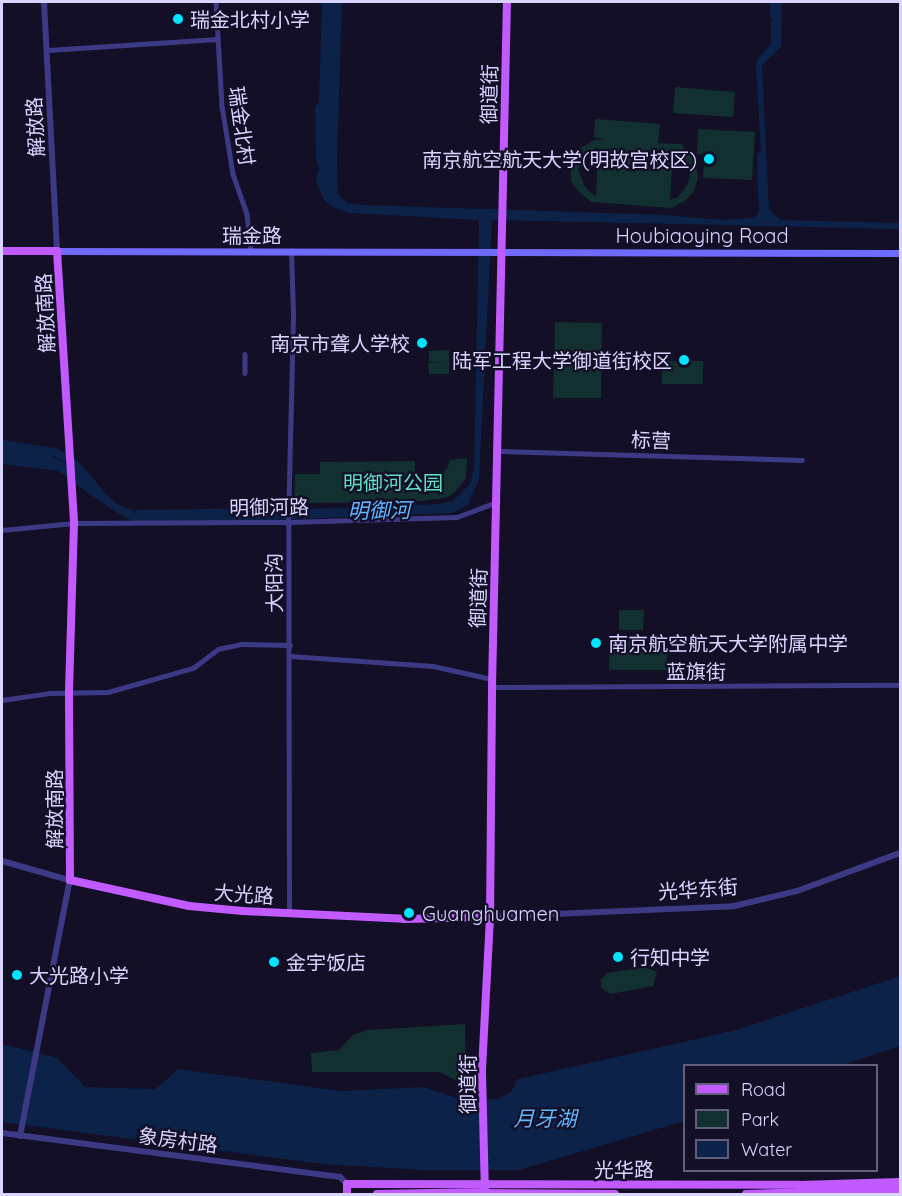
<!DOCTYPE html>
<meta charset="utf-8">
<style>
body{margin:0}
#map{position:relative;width:902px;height:1196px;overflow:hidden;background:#130f26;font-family:Quicksand,"Noto Sans SC",sans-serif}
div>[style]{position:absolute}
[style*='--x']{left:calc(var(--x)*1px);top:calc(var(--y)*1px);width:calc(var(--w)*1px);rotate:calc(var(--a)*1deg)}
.green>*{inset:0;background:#12302f}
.water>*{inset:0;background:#0c2248}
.river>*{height:8px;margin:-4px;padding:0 4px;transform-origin:4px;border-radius:4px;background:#0c2248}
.minor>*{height:4.5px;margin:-2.25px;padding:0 2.25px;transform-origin:2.25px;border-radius:2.25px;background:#3d3a85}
.tertiary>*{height:6px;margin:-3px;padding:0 3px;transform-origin:3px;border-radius:3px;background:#3d3a85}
.secondary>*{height:7px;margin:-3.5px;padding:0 3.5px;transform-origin:3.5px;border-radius:3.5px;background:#6f6bff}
.primary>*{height:8px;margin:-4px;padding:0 4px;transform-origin:4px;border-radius:4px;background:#c25bff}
.dots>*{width:16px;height:16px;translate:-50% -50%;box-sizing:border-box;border:3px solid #130f26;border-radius:50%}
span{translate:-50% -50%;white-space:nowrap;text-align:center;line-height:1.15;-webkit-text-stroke:4.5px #130f26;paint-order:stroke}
.poi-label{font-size:20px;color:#d9d4ff}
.left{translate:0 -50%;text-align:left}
.right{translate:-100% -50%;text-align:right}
.street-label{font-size:20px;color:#d9d4ff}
.park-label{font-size:20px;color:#5fe0c0}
.water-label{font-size:21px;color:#62b6ff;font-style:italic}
.frame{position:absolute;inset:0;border:3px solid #d9d4ff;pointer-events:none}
.legend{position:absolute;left:683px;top:1064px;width:195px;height:108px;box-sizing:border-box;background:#130f26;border:2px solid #625e7d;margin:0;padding:8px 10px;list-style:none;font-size:18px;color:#d9d4ff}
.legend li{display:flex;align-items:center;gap:12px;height:30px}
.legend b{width:30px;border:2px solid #625e7d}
</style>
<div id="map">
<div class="green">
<i style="clip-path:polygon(675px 87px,735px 92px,733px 117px,673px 113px)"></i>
<i style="clip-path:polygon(evenodd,595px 119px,660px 124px,658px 143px,681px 144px,695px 162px,698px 177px,694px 191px,686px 200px,672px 208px,591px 202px,579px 192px,571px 181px,571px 164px,576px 151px,594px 140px,605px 139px,594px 137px,595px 119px,598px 147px,596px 195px,595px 196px,585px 187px,578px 170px,585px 154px,598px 147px,595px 119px,673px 152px,684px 158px,690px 175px,688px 184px,678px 197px,670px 200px,673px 152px)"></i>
<i style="clip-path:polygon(698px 129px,755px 132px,752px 180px,703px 178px,704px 154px,697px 154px)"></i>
<i style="clip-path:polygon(555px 322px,602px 323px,601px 398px,553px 398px)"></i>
<i style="clip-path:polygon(449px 350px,449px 374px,429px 374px,428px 363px,445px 362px,429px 362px,429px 351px)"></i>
<i style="clip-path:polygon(662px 361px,703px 361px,703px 384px,662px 384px)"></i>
<i style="clip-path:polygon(467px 458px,466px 478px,454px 493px,445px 498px,412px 502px,294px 503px,295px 474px,320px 474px,320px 462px,415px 461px,415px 476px,423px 479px,441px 475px,448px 467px,449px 460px)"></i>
<i style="clip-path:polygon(619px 610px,644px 610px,643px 630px,619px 630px)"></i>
<i style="clip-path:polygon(610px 639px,667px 639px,667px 670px,609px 670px)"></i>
<i style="clip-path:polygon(645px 967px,657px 972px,653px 986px,610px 994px,601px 988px,601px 980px,607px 973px)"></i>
<i style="clip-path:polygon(465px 1024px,466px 1086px,440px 1072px,312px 1072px,311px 1053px,339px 1050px,353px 1035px,367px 1030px)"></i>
</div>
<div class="water">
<i style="clip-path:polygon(322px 2px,342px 2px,337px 161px,338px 194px,347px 203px,362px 205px,666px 215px,722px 220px,754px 218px,764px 207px,756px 65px,758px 58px,776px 41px,775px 2px,782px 2px,781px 47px,762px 65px,769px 210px,780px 220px,900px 223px,900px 229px,492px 220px,479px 479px,468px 505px,452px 513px,220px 522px,134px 522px,111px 509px,58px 471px,2px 464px,2px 447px,45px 453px,79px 470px,117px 504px,142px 514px,155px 515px,439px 504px,453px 501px,469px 485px,474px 470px,479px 220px,349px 213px,332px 207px,324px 200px,316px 182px,319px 168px,316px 160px,315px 107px,319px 102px)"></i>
<i style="clip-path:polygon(900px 976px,900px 1046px,843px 1065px,684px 1066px,684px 1121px,519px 1170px,422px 1170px,323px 1164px,2px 1122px,2px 1044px,57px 1058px,85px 1087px,156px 1089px,178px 1069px,341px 1091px,423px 1087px,457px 1098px,498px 1099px,511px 1092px,518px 1079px,737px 1030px)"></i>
</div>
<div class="river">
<i style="--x:774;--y:2;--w:13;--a:90"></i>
<i style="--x:770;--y:50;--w:6;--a:-39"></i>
<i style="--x:775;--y:46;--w:23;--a:-90"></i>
<i style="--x:761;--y:156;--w:62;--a:88.2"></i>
<i style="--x:2;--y:444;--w:54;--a:8.6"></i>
<i style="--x:55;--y:452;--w:13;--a:29"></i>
<i style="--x:75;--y:464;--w:38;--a:49"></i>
<i style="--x:139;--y:514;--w:146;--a:-0.8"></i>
</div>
<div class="minor">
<i style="--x:216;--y:2;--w:104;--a:86.7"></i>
<i style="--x:222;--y:106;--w:69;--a:80.8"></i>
<i style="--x:233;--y:174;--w:42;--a:70.7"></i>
<i style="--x:247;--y:214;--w:37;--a:84"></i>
<i style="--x:48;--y:50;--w:170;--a:-3.7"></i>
<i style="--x:245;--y:354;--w:19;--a:90"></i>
<i style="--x:499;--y:451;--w:303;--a:1.7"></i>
<i style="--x:2;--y:530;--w:72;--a:-5.6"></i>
<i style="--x:74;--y:523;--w:214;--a:-0.3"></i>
<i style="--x:288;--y:522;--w:169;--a:-1.7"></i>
<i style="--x:457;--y:517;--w:43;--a:-20.6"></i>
<i style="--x:290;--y:656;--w:143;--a:4"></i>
<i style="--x:433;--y:666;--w:60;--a:12.4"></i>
<i style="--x:492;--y:687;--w:408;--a:-0.3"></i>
<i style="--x:2;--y:700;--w:49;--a:-8.3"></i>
<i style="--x:50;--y:693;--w:58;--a:-1"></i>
<i style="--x:108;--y:692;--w:88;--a:-15.8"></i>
<i style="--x:193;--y:668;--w:31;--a:-37"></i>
<i style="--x:218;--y:649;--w:24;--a:-12"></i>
<i style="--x:241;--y:644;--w:49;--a:1.2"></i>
<i style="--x:289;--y:914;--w:392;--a:-90.1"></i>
<i style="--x:288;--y:522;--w:208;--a:-88.6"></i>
<i style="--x:293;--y:314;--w:63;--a:-91.8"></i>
</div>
<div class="tertiary">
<i style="--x:44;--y:2;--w:251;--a:87"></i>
<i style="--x:2;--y:861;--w:73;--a:15.9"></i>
<i style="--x:487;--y:917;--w:247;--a:-2.5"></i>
<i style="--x:734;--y:906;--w:65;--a:-13.4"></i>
<i style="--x:797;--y:891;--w:110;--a:-20.3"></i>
<i style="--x:2;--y:1133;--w:341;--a:7.4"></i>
<i style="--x:340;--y:1177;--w:10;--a:45"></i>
<i style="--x:20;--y:1136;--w:263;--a:-79"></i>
</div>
<div class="secondary">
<i style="--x:54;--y:251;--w:846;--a:0.14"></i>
</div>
<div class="primary">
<i style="--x:2;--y:251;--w:55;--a:0"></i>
<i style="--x:57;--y:251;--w:273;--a:86.4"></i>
<i style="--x:74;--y:523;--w:170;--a:91.7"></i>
<i style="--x:69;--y:693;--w:187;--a:89.7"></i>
<i style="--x:70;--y:880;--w:122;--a:12.3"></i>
<i style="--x:189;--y:906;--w:54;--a:5.3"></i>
<i style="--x:243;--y:911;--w:161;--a:2.8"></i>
<i style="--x:404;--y:919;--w:86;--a:-1.3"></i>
<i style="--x:490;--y:917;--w:155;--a:93"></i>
<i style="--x:482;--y:1072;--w:120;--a:88.6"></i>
<i style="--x:485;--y:1192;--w:108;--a:178.9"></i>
<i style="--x:490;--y:921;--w:234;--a:-89.5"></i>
<i style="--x:492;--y:687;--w:685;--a:-88.75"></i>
<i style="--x:480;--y:1193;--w:135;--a:0.4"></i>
<i style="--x:347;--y:1194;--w:10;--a:-90"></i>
<i style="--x:347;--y:1184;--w:452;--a:0.1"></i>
<i style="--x:799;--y:1185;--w:101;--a:-1.7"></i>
<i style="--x:746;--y:1194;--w:154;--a:-1.9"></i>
</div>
<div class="dots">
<i style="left:178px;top:19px;background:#00e5ff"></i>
<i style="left:709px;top:159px;background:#00e5ff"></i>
<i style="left:422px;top:343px;background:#00e5ff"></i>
<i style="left:684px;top:360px;background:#00e5ff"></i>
<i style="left:596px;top:643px;background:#00e5ff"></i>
<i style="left:409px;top:913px;background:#00e5ff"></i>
<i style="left:618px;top:957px;background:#00e5ff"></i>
<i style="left:274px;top:962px;background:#00e5ff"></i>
<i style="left:17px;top:975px;background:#00e5ff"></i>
</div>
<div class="poi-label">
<span class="left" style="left:190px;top:19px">瑞金北村小学</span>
<span class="right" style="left:697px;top:159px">南京航空航天大学(明故宫校区)</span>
<span class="right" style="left:410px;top:343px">南京市聋人学校</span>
<span class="right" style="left:672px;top:360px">陆军工程大学御道街校区</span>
<span class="left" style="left:608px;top:643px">南京航空航天大学附属中学</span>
<span class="left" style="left:422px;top:913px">Guanghuamen</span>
<span class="left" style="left:630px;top:957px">行知中学</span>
<span class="left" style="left:286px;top:962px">金宇饭店</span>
<span class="left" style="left:29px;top:975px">大光路小学</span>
</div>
<div class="street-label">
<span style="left:489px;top:94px;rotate:-89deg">御道街</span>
<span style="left:242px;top:126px;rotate:82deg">瑞金北村</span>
<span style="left:35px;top:127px;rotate:-93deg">解放路</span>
<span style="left:252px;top:235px">瑞金路</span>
<span style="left:702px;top:235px">Houbiaoying Road</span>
<span style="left:45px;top:313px;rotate:-93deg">解放南路</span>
<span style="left:651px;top:440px;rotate:2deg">标营</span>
<span style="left:269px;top:507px;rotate:-1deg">明御河路</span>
<span style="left:274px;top:583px;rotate:-91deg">大阳沟</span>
<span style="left:478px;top:598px;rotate:-88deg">御道街</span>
<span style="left:696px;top:671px">蓝旗街</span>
<span style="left:54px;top:809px;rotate:-90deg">解放南路</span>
<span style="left:698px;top:889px;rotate:-4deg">光华东街</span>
<span style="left:244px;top:894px;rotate:4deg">大光路</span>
<span style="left:467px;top:1084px;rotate:-90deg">御道街</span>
<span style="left:178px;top:1140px;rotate:7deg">象房村路</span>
<span style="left:624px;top:1169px">光华路</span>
</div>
<div class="park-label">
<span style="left:393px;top:482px">明御河公园</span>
</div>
<div class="water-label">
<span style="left:379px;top:510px;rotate:-1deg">明御河</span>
<span style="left:545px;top:1118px">月牙湖</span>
</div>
<div class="frame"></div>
<ul class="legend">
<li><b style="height:8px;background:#c25bff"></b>Road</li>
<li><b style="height:16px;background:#12302f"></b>Park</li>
<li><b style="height:16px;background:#0c2248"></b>Water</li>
</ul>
</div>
